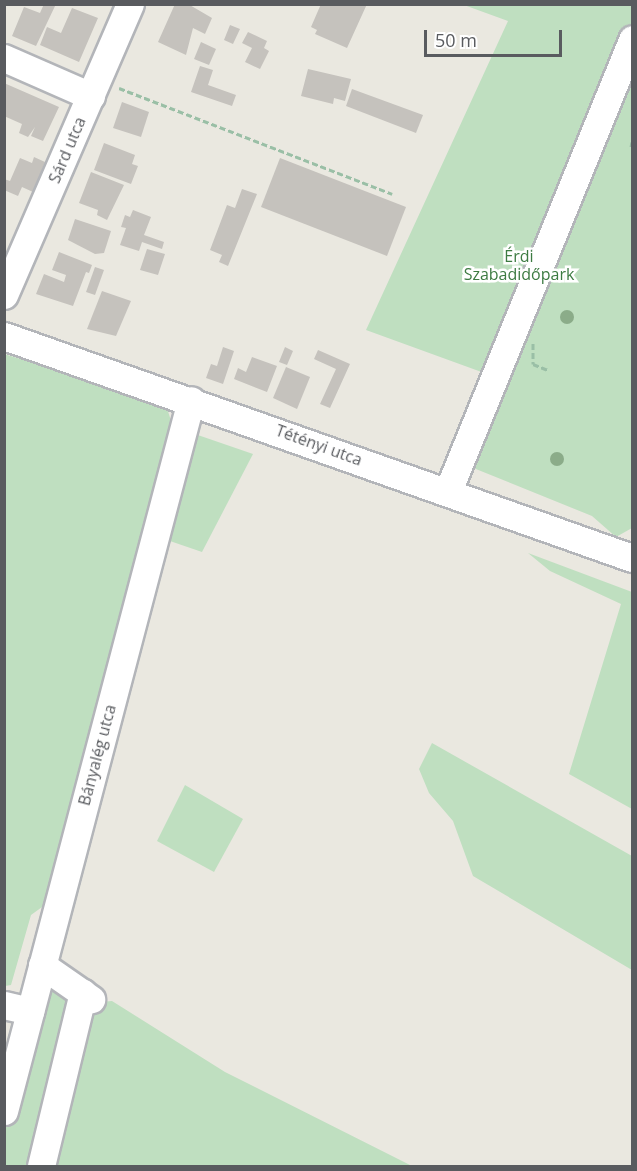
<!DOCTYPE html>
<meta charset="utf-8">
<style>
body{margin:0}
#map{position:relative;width:637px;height:1171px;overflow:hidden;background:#eae8e0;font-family:"Open Sans",sans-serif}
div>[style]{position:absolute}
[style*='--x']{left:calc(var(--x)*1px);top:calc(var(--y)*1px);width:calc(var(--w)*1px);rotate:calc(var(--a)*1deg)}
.green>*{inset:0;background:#bfdfc0}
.building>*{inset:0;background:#c5c2bd}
.path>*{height:3px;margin-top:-1.5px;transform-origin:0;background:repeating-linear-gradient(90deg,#9abfa6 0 6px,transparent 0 9px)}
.roads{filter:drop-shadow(2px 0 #b3b5b9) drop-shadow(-2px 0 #b3b5b9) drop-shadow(0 2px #b3b5b9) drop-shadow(0 -2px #b3b5b9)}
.minor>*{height:27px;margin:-13.5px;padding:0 13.5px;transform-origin:13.5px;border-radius:13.5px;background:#fff}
.trees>*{width:14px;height:14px;margin:-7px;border-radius:50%;background:#8bac89}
span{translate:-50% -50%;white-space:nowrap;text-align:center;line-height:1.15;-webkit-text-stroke:5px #fff;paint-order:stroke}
.street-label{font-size:16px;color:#595b5f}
.park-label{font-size:16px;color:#3d7b42}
.frame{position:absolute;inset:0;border:6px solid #595b5f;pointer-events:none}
.scale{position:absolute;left:424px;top:30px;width:138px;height:27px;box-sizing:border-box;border:3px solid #595b5f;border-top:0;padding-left:8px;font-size:18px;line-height:21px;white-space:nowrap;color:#595b5f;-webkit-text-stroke:4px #fff;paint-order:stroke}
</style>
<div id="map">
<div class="green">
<i style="clip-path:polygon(464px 5px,632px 5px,632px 528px,616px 537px,592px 516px,451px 459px,487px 374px,366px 330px,508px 21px)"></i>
<i style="clip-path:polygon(4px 354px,165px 402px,174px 430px,49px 902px,31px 915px,11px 985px,5px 986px)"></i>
<i style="clip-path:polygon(192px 433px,253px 454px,202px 552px,167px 540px)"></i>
<i style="clip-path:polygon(528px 553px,632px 592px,632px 809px,569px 774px,621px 604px,550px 571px)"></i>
<i style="clip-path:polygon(432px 743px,632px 856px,632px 970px,473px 876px,453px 821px,429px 793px,419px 769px)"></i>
<i style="clip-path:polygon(185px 785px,243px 819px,214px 872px,157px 841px)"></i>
<i style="clip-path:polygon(54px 990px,64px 994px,69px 1006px,58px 1062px,28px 1166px,5px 1166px,5px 1126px,42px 993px)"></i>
<i style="clip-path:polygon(112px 1001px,225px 1072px,412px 1166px,53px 1166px,80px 1052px,95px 1009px,101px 1002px)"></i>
</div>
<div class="building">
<i style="clip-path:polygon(44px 4px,56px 4px,36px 46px,12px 36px,24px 7px,40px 13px)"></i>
<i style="clip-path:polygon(175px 4px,188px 4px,212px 18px,205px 34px,193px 28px,186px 55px,158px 42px)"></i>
<i style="clip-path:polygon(321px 4px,367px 4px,347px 48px,315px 34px,317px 30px,311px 27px)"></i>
<i style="clip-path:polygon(72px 8px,98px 18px,79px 62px,40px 45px,47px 27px,61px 33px)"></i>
<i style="clip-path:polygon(230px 25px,240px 29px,233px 44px,224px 40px)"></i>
<i style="clip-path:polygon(248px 32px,267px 41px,264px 48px,269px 51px,260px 69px,245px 62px,252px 48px,242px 43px)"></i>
<i style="clip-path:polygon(201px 42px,216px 49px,209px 65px,194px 59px)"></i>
<i style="clip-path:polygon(200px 66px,213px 70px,208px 85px,236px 95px,232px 106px,191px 92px)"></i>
<i style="clip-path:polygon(308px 69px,351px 79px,345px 101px,334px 98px,333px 104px,301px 96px)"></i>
<i style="clip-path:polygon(4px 83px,59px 107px,43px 141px,31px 136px,35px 127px,28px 137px,19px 133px,22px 124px,4px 116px)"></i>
<i style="clip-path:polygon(352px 89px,423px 115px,416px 133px,346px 106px)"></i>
<i style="clip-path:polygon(122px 102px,149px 112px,141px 137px,113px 128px)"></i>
<i style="clip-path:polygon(104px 143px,135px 155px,132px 164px,138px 166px,131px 184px,94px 170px)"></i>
<i style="clip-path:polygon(34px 157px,45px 162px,33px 192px,22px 187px,18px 196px,4px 190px,4px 179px,10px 181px,20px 158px,32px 163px)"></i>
<i style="clip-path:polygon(280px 158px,406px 207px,387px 256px,261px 207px)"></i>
<i style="clip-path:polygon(91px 172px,124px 185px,107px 220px,97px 215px,98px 210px,79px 203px)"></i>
<i style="clip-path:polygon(242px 189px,257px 194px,228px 266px,219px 262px,222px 255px,210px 250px,227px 205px,235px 208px)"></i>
<i style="clip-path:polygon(133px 210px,151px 217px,144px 235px,164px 242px,162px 249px,142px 242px,139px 251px,120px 245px,126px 228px,121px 227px,125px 215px,130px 217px)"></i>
<i style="clip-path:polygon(75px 219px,111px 231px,104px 253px,95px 254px,68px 240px)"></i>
<i style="clip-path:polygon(147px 249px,165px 254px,158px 275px,140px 270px)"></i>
<i style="clip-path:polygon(59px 252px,92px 265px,89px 273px,86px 272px,73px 306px,36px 294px,44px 274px,64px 282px,66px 275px,52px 270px)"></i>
<i style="clip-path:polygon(95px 267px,104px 270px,95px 295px,86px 292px)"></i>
<i style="clip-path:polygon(102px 291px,131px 301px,116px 336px,87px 329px)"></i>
<i style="clip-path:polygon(223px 347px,234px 351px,223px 384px,206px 378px,211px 364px,217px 366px)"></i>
<i style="clip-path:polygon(285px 347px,293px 351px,287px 365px,279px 362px)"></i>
<i style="clip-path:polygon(318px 350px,350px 364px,330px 408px,320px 404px,336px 369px,314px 359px)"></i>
<i style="clip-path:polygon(252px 357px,277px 366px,267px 392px,234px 379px,238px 368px,246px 372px)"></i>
<i style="clip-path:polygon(286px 367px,310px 377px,297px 409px,273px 398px)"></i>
</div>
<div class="path">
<i style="--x:119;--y:88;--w:293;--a:21.2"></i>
<i style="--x:631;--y:147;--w:5;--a:-79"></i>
<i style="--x:533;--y:343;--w:21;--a:90"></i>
<i style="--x:533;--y:364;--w:16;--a:22"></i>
</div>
<div class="roads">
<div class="minor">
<i style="--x:4;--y:58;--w:95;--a:23.6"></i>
<i style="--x:4;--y:295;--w:317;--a:-66.6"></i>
<i style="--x:4;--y:336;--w:666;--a:19.47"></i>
<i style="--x:448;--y:491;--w:488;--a:-67.8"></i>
<i style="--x:42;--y:965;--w:60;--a:34.8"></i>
<i style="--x:4;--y:1005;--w:27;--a:13"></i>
<i style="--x:4;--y:1111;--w:735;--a:-75.26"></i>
<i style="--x:41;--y:1166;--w:178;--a:-76.4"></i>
</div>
</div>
<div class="trees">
<i style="left:567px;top:317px"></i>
<i style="left:557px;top:459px"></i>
</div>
<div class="street-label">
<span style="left:67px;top:150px;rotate:-67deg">Sárd utca</span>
<span style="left:319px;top:445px;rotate:20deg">Tétényi utca</span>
<span style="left:97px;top:755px;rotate:-75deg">Bányalég utca</span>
</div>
<div class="park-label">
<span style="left:519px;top:265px">Érdi<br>Szabadidőpark</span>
</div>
<div class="frame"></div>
<div class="scale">50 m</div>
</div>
